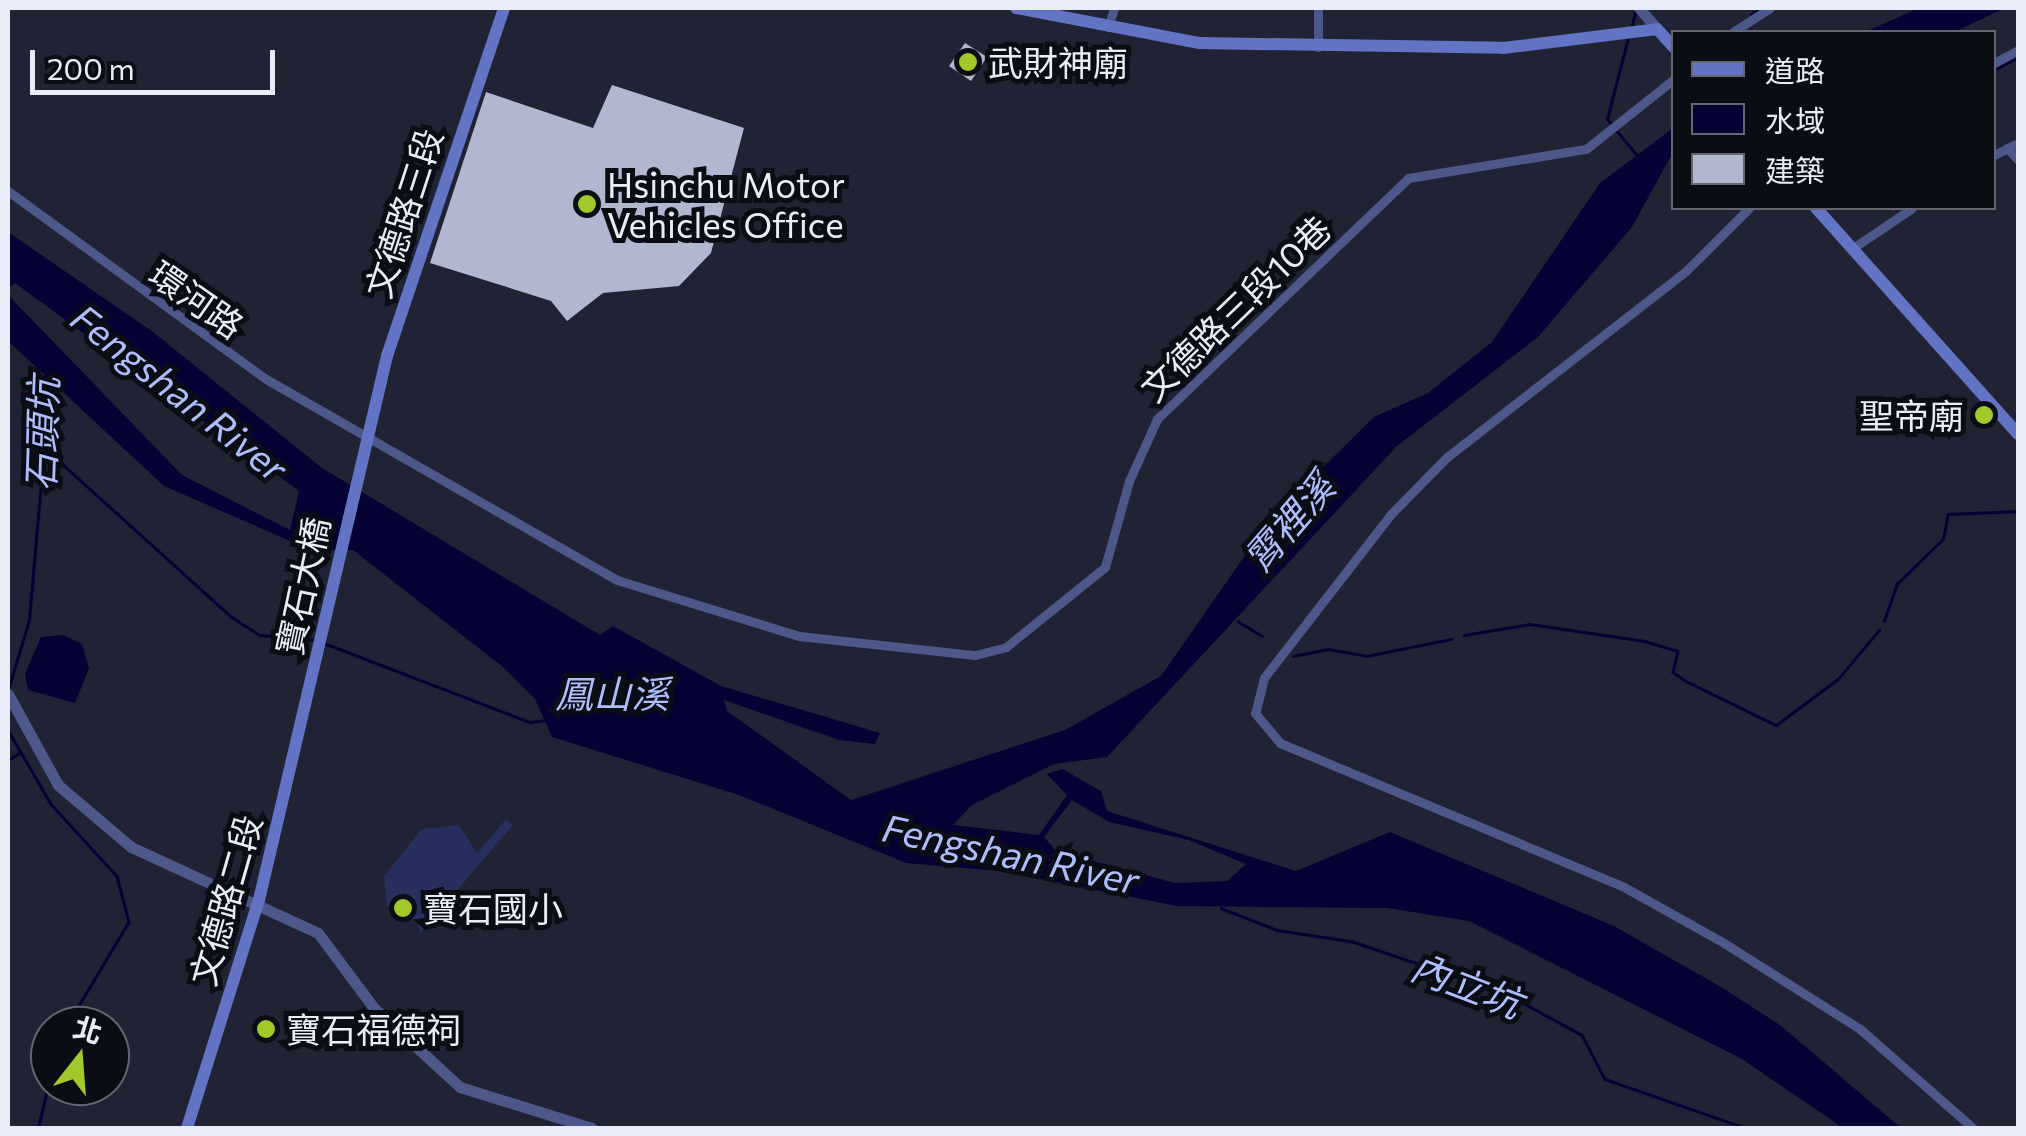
<!DOCTYPE html>
<meta charset="utf-8">
<style>
body{margin:0}
#map{position:relative;width:2026px;height:1136px;overflow:hidden;background:#1f2334;font-family:Commissioner,"Noto Sans TC",sans-serif}
div>[style]{position:absolute}
[style*='--x']{left:calc(var(--x)*1px);top:calc(var(--y)*1px);width:calc(var(--w)*1px);rotate:calc(var(--a)*1deg)}
.green>*{inset:0;background:#262f5e}
.water>*{inset:0;background:#060135}
.stream>*{height:2.5px;margin:-1.25px;padding:0 1.25px;transform-origin:1.25px;border-radius:1.25px;background:#060135}
.building>*{inset:0;background:#b1b7ce}
.minor>*{height:9px;margin:-4.5px;padding:0 4.5px;transform-origin:4.5px;border-radius:4.5px;background:#4d588a}
.tertiary>*{height:11px;margin:-5.5px;padding:0 5.5px;transform-origin:5.5px;border-radius:5.5px;background:#4d588a}
.secondary>*{height:12px;margin:-6px;padding:0 6px;transform-origin:6px;border-radius:6px;background:#6474c4}
.dots>*{width:28px;height:28px;translate:-50% -50%;box-sizing:border-box;border:5px solid #0b0d15;border-radius:50%}
span{translate:-50% -50%;white-space:nowrap;text-align:center;line-height:1.15;-webkit-text-stroke:10px #0b0d15;paint-order:stroke}
.poi-label{font-size:35px;color:#e9edf8}
.left{translate:0 -50%;text-align:left}
.right{translate:-100% -50%;text-align:right}
.street-label{font-size:35px;color:#e9edf8}
.water-label{font-size:38px;color:#aebefd;font-style:italic}
.frame{position:absolute;inset:0;border:10px solid #e9edf8;pointer-events:none}
.legend{position:absolute;left:1671px;top:30px;width:325px;height:180px;box-sizing:border-box;background:#0b0d15;border:2px solid #646770;margin:0;padding:12px 18px;list-style:none;font-size:30px;color:#e9edf8}
.legend li{display:flex;align-items:center;gap:20px;height:50px}
.legend b{width:50px;border:2px solid #646770}
.north{position:absolute;left:30px;top:1006px;width:100px;height:100px;box-sizing:border-box;background:#0b0d15;border:2px solid #646770;border-radius:50%;rotate:17deg;font-size:28px;font-weight:700;line-height:40px;text-align:center;color:#e9edf8}
.north::after{content:'';display:block;margin:auto;width:35px;height:45px;background:#a1c92a;clip-path:polygon(50% 0,100% 100%,50% 72%,0 100%)}
.scale{position:absolute;left:30px;top:50px;width:245px;height:45px;box-sizing:border-box;border:5px solid #e9edf8;border-top:0;padding-left:12px;font-size:30px;line-height:35px;white-space:nowrap;color:#e9edf8;-webkit-text-stroke:8px #0b0d15;paint-order:stroke}
</style>
<div id="map">
<div class="green">
<i style="clip-path:polygon(506px 819px,513px 825px,420px 934px,417px 921px,387px 906px,384px 876px,422px 829px,459px 825px,477px 853px)"></i>
</div>
<div class="water">
<i style="clip-path:polygon(1919px 8px,2005px 8px,1954px 32px,1865px 32px)"></i>
<i style="clip-path:polygon(evenodd,1673px 128px,1673px 152px,1632px 227px,1538px 337px,1397px 446px,1107px 757px,1054px 764px,972px 805px,953px 825px,1039px 835px,1067px 795px,1047px 774px,1062px 769px,1101px 791px,1107px 811px,1296px 871px,1390px 832px,1614px 926px,1721px 987px,1780px 1025px,1901px 1128px,1843px 1128px,1742px 1059px,1469px 921px,1387px 908px,1177px 906px,999px 871px,906px 863px,739px 795px,552px 737px,535px 699px,503px 667px,353px 550px,311px 550px,164px 486px,8px 341px,8px 295px,182px 475px,290px 530px,299px 491px,15px 283px,8px 288px,8px 232px,153px 332px,322px 468px,600px 635px,613px 626px,721px 686px,880px 733px,875px 744px,839px 740px,724px 700px,727px 711px,851px 800px,1065px 730px,1161px 676px,1246px 554px,1309px 481px,1374px 417px,1428px 393px,1492px 342px,1600px 183px,1673px 128px,1072px 800px,1109px 822px,1189px 840px,1246px 864px,1227px 881px,1175px 883px,1056px 851px,1044px 837px,1072px 800px)"></i>
<i style="clip-path:polygon(63px 635px,82px 644px,89px 668px,75px 703px,28px 690px,25px 674px,41px 637px)"></i>
</div>
<div class="stream">
<i style="--x:1751;--y:14;--w:13;--a:-29"></i>
<i style="--x:1632;--y:25;--w:16;--a:-76"></i>
<i style="--x:1994;--y:70;--w:27;--a:-28"></i>
<i style="--x:1612;--y:125;--w:8;--a:-130"></i>
<i style="--x:1607;--y:119;--w:84;--a:-75.5"></i>
<i style="--x:1617;--y:131;--w:33;--a:50"></i>
<i style="--x:48;--y:451;--w:248;--a:42.1"></i>
<i style="--x:232;--y:617;--w:33;--a:33"></i>
<i style="--x:260;--y:635;--w:57;--a:5"></i>
<i style="--x:1238;--y:621;--w:28;--a:32"></i>
<i style="--x:1884;--y:621;--w:39;--a:-71"></i>
<i style="--x:1897;--y:584;--w:64;--a:-44.4"></i>
<i style="--x:1943;--y:539;--w:25;--a:-79"></i>
<i style="--x:1948;--y:514;--w:70;--a:-2.5"></i>
<i style="--x:1464;--y:635;--w:67;--a:-9.5"></i>
<i style="--x:1530;--y:624;--w:116;--a:8.4"></i>
<i style="--x:1645;--y:641;--w:34;--a:17"></i>
<i style="--x:1678;--y:651;--w:22;--a:103"></i>
<i style="--x:1673;--y:672;--w:16;--a:35"></i>
<i style="--x:1686;--y:681;--w:100;--a:26.1"></i>
<i style="--x:1776;--y:725;--w:77;--a:-36.6"></i>
<i style="--x:1838;--y:679;--w:64;--a:-50.1"></i>
<i style="--x:324;--y:643;--w:221;--a:21"></i>
<i style="--x:530;--y:722;--w:16;--a:-7"></i>
<i style="--x:1293;--y:656;--w:36;--a:-11"></i>
<i style="--x:1328;--y:649;--w:39;--a:10"></i>
<i style="--x:1366;--y:656;--w:87;--a:-11.3"></i>
<i style="--x:8;--y:690;--w:73;--a:-73.3"></i>
<i style="--x:29;--y:620;--w:243;--a:-85"></i>
<i style="--x:8;--y:730;--w:86;--a:59.8"></i>
<i style="--x:51;--y:804;--w:98;--a:47.5"></i>
<i style="--x:117;--y:876;--w:48;--a:75.4"></i>
<i style="--x:129;--y:922;--w:121;--a:120.8"></i>
<i style="--x:8;--y:760;--w:13;--a:-32"></i>
<i style="--x:1221;--y:908;--w:60;--a:21.4"></i>
<i style="--x:1277;--y:930;--w:75;--a:8.5"></i>
<i style="--x:1351;--y:941;--w:163;--a:18.7"></i>
<i style="--x:1505;--y:993;--w:88;--a:28.6"></i>
<i style="--x:1582;--y:1035;--w:50;--a:62.4"></i>
<i style="--x:1605;--y:1079;--w:149;--a:19.2"></i>
<i style="--x:38;--y:1128;--w:52;--a:-76.8"></i>
</div>
<div class="building">
<i style="clip-path:polygon(965px 43px,987px 57px,971px 81px,949px 66px)"></i>
<i style="clip-path:polygon(612px 85px,744px 128px,711px 253px,679px 286px,603px 293px,567px 321px,551px 301px,430px 263px,486px 92px,593px 128px)"></i>
</div>
<div class="minor">
<i style="--x:1108;--y:27;--w:20;--a:-72"></i>
<i style="--x:1733;--y:32;--w:44;--a:-33"></i>
<i style="--x:1318;--y:47;--w:39;--a:-90"></i>
<i style="--x:1994;--y:63;--w:27;--a:-28"></i>
<i style="--x:2007;--y:148;--w:16;--a:47"></i>
<i style="--x:1994;--y:155;--w:27;--a:-27"></i>
<i style="--x:8;--y:191;--w:319;--a:36.1"></i>
<i style="--x:266;--y:379;--w:404;--a:29.8"></i>
<i style="--x:617;--y:580;--w:190;--a:17.1"></i>
<i style="--x:799;--y:636;--w:177;--a:6.2"></i>
<i style="--x:975;--y:655;--w:32;--a:-14"></i>
<i style="--x:1006;--y:647;--w:127;--a:-38.9"></i>
<i style="--x:1105;--y:567;--w:89;--a:-74.4"></i>
<i style="--x:1129;--y:481;--w:68;--a:-65.7"></i>
<i style="--x:1157;--y:419;--w:348;--a:-43.8"></i>
<i style="--x:1408;--y:178;--w:180;--a:-9.3"></i>
<i style="--x:1586;--y:149;--w:112;--a:-38.5"></i>
<i style="--x:1749;--y:208;--w:89;--a:135"></i>
<i style="--x:1686;--y:271;--w:303;--a:142.1"></i>
<i style="--x:1447;--y:457;--w:80;--a:134.5"></i>
<i style="--x:1391;--y:514;--w:207;--a:127.8"></i>
<i style="--x:1264;--y:678;--w:36;--a:104"></i>
<i style="--x:1255;--y:713;--w:39;--a:50"></i>
<i style="--x:1280;--y:743;--w:373;--a:22.7"></i>
<i style="--x:1624;--y:887;--w:115;--a:29.2"></i>
<i style="--x:1724;--y:943;--w:161;--a:32.3"></i>
<i style="--x:1860;--y:1029;--w:150;--a:41.2"></i>
<i style="--x:1853;--y:248;--w:71;--a:-34.1"></i>
</div>
<div class="tertiary">
<i style="--x:1639;--y:8;--w:28;--a:49"></i>
<i style="--x:8;--y:694;--w:104;--a:61.2"></i>
<i style="--x:58;--y:785;--w:96;--a:40.3"></i>
<i style="--x:131;--y:847;--w:206;--a:24.7"></i>
<i style="--x:318;--y:933;--w:94;--a:53.3"></i>
<i style="--x:374;--y:1008;--w:117;--a:42.6"></i>
<i style="--x:460;--y:1087;--w:138;--a:17.3"></i>
</div>
<div class="secondary">
<i style="--x:1016;--y:8;--w:187;--a:10.8"></i>
<i style="--x:1200;--y:43;--w:303;--a:0.9"></i>
<i style="--x:1503;--y:48;--w:155;--a:-7"></i>
<i style="--x:1657;--y:29;--w:25;--a:47"></i>
<i style="--x:1816;--y:208;--w:303;--a:48.2"></i>
<i style="--x:187;--y:1128;--w:239;--a:-72.5"></i>
<i style="--x:259;--y:900;--w:559;--a:-76.76"></i>
<i style="--x:387;--y:356;--w:367;--a:-71.4"></i>
</div>
<div class="dots">
<i style="left:968px;top:62px;background:#a1c92a"></i>
<i style="left:587px;top:204px;background:#a1c92a"></i>
<i style="left:1984px;top:415px;background:#a1c92a"></i>
<i style="left:403px;top:908px;background:#a1c92a"></i>
<i style="left:266px;top:1029px;background:#a1c92a"></i>
</div>
<div class="poi-label">
<span class="left" style="left:988px;top:62px">武財神廟</span>
<span class="left" style="left:607px;top:204px">Hsinchu Motor<br>Vehicles Office</span>
<span class="right" style="left:1964px;top:415px">聖帝廟</span>
<span class="left" style="left:423px;top:908px">寶石國小</span>
<span class="left" style="left:286px;top:1029px">寶石福德祠</span>
</div>
<div class="street-label">
<span style="left:403px;top:213px;rotate:-72deg">文德路三段</span>
<span style="left:197px;top:299px;rotate:35deg">環河路</span>
<span style="left:1235px;top:308px;rotate:-44deg">文德路三段10巷</span>
<span style="left:302px;top:586px;rotate:-78deg">寶石大橋</span>
<span style="left:225px;top:900px;rotate:-74deg">文德路二段</span>
</div>
<div class="water-label">
<span style="left:180px;top:392px;rotate:38deg">Fengshan River</span>
<span style="left:41px;top:434px;rotate:-88deg">石頭坑</span>
<span style="left:1288px;top:522px;rotate:-49deg">霄裡溪</span>
<span style="left:612px;top:693px">鳳山溪</span>
<span style="left:1011px;top:853px;rotate:12deg">Fengshan River</span>
<span style="left:1467px;top:984px;rotate:21deg">內立坑</span>
</div>
<div class="frame"></div>
<ul class="legend">
<li><b style="height:12px;background:#6474c4"></b>道路</li>
<li><b style="height:28px;background:#060135"></b>水域</li>
<li><b style="height:28px;background:#b1b7ce"></b>建築</li>
</ul>
<div class="north">北</div>
<div class="scale">200 m</div>
</div>
